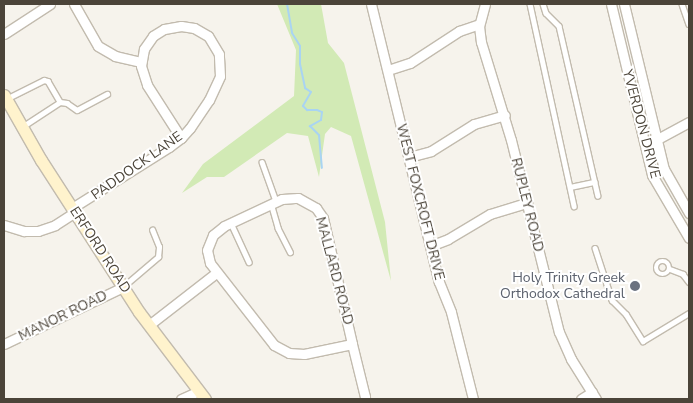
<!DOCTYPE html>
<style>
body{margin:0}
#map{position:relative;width:693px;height:403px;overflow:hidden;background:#f6f3ec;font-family:"Nunito Sans",sans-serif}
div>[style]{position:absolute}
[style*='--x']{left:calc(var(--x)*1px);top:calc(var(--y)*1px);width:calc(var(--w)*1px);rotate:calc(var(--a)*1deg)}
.green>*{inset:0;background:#d2eab5}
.stream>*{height:2px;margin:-1px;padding:0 1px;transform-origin:1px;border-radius:1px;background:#a9d4f2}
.roads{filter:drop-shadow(1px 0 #c2bbae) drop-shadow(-1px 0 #c2bbae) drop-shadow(0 1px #c2bbae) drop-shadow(0 -1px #c2bbae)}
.lane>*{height:4.5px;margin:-2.25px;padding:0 2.25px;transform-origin:2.25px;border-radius:2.25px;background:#fff}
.lane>.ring{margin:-2.25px;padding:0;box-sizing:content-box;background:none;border:4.5px solid #fff;border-radius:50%}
.street>*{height:9px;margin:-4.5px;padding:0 4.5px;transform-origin:4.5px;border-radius:4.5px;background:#fff}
.secondary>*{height:11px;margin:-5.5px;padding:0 5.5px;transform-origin:5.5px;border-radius:5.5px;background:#fff3cd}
.dots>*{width:14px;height:14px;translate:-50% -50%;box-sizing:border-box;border:2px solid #fff;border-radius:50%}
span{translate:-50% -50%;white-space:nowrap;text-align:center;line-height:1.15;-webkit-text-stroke:4px #fff;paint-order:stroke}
.street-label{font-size:14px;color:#4b4439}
.worship-label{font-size:14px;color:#5b616d}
.right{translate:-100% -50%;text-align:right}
.frame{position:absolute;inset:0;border:5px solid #4b4439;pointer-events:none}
</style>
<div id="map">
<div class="green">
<i style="clip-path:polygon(277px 4px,321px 4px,328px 43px,344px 63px,385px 222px,391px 281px,351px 136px,331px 127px,325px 134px,319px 177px,308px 136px,287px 133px,224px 177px,207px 177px,182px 193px,203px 164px,294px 96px,296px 50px)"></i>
</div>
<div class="stream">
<i style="--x:287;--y:4;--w:29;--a:80"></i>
<i style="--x:292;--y:33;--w:15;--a:58"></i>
<i style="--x:300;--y:46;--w:18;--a:90"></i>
<i style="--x:300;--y:64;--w:25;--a:78"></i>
<i style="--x:305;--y:88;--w:7;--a:34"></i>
<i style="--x:311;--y:92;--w:16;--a:120"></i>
<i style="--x:303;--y:106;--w:6;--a:45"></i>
<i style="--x:307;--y:110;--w:10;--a:0"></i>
<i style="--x:317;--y:110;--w:5;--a:22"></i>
<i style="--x:322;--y:112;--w:8;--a:97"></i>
<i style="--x:321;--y:120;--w:13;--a:151"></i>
<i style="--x:310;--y:126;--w:13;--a:45"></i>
<i style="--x:319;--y:135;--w:33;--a:85"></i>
</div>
<div class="roads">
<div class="lane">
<i style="--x:530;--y:4;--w:207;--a:77.7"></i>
<i style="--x:543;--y:4;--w:9;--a:72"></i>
<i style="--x:546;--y:13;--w:18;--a:45"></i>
<i style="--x:559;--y:26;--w:174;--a:77.1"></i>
<i style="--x:682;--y:4;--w:21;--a:71"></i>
<i style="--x:6;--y:99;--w:42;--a:-26.6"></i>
<i style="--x:44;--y:80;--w:4;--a:14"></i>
<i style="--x:48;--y:81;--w:24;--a:60"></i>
<i style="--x:22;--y:127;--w:45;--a:-33.3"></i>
<i style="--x:60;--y:102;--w:7;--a:8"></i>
<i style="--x:67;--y:103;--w:12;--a:35"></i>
<i style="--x:77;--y:110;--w:34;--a:-28"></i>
<i style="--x:262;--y:162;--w:41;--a:70.3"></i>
<i style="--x:570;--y:187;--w:25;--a:-12"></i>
<i style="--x:271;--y:203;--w:26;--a:74"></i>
<i style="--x:278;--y:228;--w:27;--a:63"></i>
<i style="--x:231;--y:223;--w:43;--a:65.2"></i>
<i style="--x:595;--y:248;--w:55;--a:71.9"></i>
<i style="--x:612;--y:300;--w:20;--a:45"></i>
<i style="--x:626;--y:314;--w:32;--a:58"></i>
<i style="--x:643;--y:341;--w:54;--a:-31.3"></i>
<i class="ring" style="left:656px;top:261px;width:9.5px;height:9.5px"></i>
<i style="--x:670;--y:269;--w:14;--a:21"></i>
<i style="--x:683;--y:274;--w:10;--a:53"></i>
<i style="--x:124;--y:286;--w:45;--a:-40.5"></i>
<i style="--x:158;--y:257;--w:10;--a:-84"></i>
<i style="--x:159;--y:247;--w:18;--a:-112"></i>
</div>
<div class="street">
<i style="--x:74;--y:4;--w:48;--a:60.3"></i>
<i style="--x:98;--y:46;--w:20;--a:30"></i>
<i style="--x:115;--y:56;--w:27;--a:13"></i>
<i style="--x:371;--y:4;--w:286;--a:76.3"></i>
<i style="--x:439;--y:282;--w:32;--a:68"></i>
<i style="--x:451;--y:312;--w:90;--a:75.8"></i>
<i style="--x:485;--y:4;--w:23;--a:105"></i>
<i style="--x:479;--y:26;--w:16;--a:83"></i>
<i style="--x:481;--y:42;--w:102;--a:73"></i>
<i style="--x:511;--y:140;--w:198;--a:76"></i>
<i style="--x:559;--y:332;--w:30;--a:66"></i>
<i style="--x:571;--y:359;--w:47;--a:58"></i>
<i style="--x:611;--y:4;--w:176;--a:76.5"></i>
<i style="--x:652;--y:175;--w:73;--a:59.6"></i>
<i style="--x:624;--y:4;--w:170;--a:76.4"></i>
<i style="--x:664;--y:169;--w:51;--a:60.4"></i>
<i style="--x:4;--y:34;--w:55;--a:-33.1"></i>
<i style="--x:388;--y:70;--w:23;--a:-18"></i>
<i style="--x:410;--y:63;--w:59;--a:-33.1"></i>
<i style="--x:459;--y:31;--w:21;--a:-19"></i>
<i style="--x:652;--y:142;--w:42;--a:-28.4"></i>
<i style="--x:409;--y:157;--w:23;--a:-15"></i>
<i style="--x:431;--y:151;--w:51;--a:-32.1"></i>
<i style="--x:474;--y:124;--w:32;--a:-16"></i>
<i style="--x:72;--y:208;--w:115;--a:-32.2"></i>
<i style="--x:169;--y:147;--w:15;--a:-37"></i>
<i style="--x:181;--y:138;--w:13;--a:-48"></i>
<i style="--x:190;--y:128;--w:34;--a:-56"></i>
<i style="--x:209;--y:100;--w:26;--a:-65"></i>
<i style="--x:220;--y:76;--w:22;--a:-93"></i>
<i style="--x:219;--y:54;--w:21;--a:-121"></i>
<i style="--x:208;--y:36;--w:16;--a:-150"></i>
<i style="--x:194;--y:28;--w:13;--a:-171"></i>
<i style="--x:181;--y:26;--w:17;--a:170"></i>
<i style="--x:164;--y:29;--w:13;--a:148"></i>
<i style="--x:153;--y:36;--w:16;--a:125"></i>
<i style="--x:144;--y:49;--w:17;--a:100"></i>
<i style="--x:141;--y:66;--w:20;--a:72"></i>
<i style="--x:147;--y:85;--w:63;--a:57.3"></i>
<i style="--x:4;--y:225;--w:21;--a:17"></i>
<i style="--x:24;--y:231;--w:14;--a:0"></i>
<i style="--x:38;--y:231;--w:18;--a:-19"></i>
<i style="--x:55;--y:225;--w:24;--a:-33"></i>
<i style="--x:430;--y:246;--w:19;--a:-21"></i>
<i style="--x:448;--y:239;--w:49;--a:-30.8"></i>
<i style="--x:490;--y:214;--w:39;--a:-17"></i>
<i style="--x:149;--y:325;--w:85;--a:-37.8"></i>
<i style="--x:4;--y:344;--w:132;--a:-25.6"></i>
<i style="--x:352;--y:344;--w:49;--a:168.2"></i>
<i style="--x:304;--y:354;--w:15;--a:-176"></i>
<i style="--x:289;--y:353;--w:17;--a:-152"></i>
<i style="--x:274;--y:345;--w:104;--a:-128"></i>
<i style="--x:210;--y:263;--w:13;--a:-103"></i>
<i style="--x:207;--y:250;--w:16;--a:-68"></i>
<i style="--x:213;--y:235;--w:14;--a:-39"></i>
<i style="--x:224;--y:226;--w:64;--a:-25"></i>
<i style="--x:282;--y:199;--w:16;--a:-4"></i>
<i style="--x:298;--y:198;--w:21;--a:29"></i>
<i style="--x:316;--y:208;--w:12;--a:55"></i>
<i style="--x:323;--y:218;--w:129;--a:77"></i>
<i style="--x:352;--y:344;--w:55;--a:76.2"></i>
<i style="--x:365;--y:397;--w:2;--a:90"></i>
<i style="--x:181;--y:399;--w:20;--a:-24"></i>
<i style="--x:581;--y:399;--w:13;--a:-32"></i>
</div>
<div class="secondary">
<i style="--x:4;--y:95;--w:75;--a:60.4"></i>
<i style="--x:41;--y:160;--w:181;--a:57.2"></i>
<i style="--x:139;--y:312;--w:109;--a:52.8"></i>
</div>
</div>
<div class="dots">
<i style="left:635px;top:286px;background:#6b7280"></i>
</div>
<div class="street-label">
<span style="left:641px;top:124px;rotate:75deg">YVERDON DRIVE</span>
<span style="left:137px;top:166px;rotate:-35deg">PADDOCK LANE</span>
<span style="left:420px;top:202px;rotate:76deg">WEST FOXCROFT DRIVE</span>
<span style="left:527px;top:205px;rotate:76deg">RUPLEY ROAD</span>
<span style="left:100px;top:250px;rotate:57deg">ERFORD ROAD</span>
<span style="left:334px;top:271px;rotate:75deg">MALLARD ROAD</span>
<span style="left:63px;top:316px;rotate:-26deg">MANOR ROAD</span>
</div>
<div class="worship-label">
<span class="right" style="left:625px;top:286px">Holy Trinity Greek<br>Orthodox Cathedral</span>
</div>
<div class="frame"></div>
</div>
